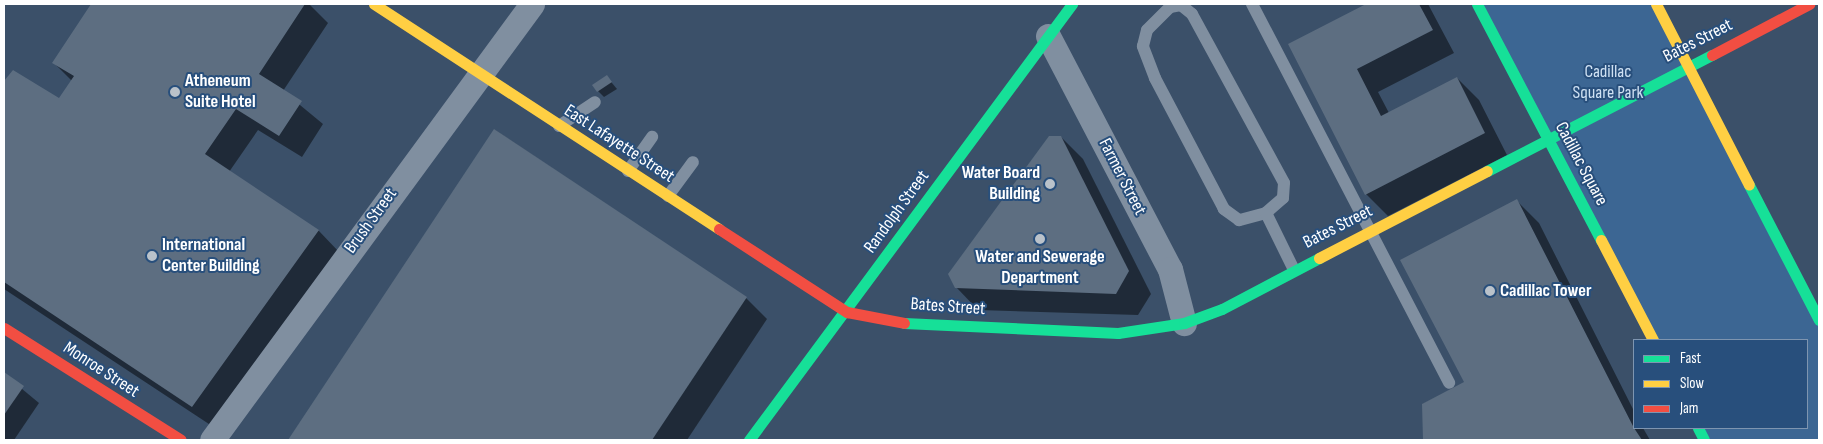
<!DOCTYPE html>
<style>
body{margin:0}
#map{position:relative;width:1823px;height:444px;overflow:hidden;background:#3b5069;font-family:"Sofia Sans Condensed",sans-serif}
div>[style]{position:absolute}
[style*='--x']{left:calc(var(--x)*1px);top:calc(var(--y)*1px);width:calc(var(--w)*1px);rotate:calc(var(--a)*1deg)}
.green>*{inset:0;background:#3c6693}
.shadow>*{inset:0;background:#0007}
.building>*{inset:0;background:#5d6e81}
.lane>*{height:12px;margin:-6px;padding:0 6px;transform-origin:6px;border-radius:6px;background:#808fa0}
.street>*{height:25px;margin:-12.5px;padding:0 12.5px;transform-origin:12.5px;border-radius:12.5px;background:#808fa0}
.fast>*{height:11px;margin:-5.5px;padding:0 5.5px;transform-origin:5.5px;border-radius:5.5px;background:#16e098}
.slow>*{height:11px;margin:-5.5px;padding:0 5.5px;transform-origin:5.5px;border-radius:5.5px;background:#ffcf43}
.jam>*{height:11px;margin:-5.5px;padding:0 5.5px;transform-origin:5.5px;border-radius:5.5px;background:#f24e42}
.dots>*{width:14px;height:14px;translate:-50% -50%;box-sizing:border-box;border:2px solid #284f7c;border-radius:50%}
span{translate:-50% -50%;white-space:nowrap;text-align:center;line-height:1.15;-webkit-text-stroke:4px #284f7c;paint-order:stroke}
.street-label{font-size:18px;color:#fff}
.park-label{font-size:18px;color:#cfe1f3}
.poi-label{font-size:18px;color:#fff;font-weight:700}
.left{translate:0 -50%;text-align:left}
.right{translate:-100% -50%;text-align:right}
.frame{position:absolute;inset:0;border:5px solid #fff;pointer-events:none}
.legend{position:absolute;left:1633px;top:339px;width:175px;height:90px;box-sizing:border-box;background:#284f7c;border:1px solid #7e95b0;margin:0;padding:6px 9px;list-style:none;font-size:15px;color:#fff}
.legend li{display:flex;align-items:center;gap:10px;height:25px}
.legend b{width:25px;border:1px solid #7e95b0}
</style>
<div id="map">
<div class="green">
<i style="clip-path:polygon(1477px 4px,1656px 4px,1819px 320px,1819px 440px,1705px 440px,1698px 428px,1807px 428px,1807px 340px,1653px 340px)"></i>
</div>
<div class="shadow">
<i style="clip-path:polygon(93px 4px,309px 4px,328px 23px,283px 91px,323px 124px,302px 157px,258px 130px,229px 172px,319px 231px,340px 253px,215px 428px,4px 289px,4px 83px,60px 99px,72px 81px,54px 63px)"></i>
<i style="clip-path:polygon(1369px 4px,1428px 4px,1454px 53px,1378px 92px,1389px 113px,1457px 78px,1479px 100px,1507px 155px,1388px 216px,1366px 194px,1290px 44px)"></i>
<i style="clip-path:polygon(607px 77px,617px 89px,604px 97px,598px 91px)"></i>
<i style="clip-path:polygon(495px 130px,746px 298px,767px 319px,687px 440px,290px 440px)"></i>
<i style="clip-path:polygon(1061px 137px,1083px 159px,1151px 294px,1138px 315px,978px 310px,956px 287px)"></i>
<i style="clip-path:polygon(1517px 201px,1539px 223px,1634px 411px,1634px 428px,1643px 428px,1650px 440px,1424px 440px,1423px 404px,1466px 382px)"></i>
<i style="clip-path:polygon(4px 374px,39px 403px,14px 440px,4px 440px)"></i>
</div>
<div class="building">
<i style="clip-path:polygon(91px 4px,305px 4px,259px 74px,302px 101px,279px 136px,236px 109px,205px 154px,319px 230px,192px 407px,4px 282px,4px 81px,13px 70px,59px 98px,74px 76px,52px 63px)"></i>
<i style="clip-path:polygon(1366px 4px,1419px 4px,1433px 30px,1357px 69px,1381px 116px,1457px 77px,1485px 133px,1365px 195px,1288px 44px)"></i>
<i style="clip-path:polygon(607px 75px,612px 82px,597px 92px,592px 85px)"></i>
<i style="clip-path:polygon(494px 129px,747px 297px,652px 440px,288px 440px)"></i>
<i style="clip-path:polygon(1049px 136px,1061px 136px,1129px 271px,1116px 294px,955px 288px,948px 274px)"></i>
<i style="clip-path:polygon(1517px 199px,1634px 428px,1642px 440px,1423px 440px,1422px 404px,1464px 382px,1400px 260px)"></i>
<i style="clip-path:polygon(4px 372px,24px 386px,4px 415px)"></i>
</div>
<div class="lane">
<i style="--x:1252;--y:4;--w:427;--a:62.5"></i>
<i style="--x:1181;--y:5;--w:14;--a:39"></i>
<i style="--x:1192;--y:14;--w:192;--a:61.4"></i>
<i style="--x:1284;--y:183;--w:15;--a:94"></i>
<i style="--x:1283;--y:198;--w:23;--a:139"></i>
<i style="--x:1266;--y:213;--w:28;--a:165"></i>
<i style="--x:1239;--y:220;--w:19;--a:-144"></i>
<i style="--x:1224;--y:209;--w:148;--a:-117.8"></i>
<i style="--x:1155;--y:78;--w:34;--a:-111"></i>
<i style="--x:1143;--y:46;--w:16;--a:-76"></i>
<i style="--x:1147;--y:30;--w:33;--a:-45"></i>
<i style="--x:1170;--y:7;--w:11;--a:-10"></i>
<i style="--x:559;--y:126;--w:43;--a:-33.7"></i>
<i style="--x:628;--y:171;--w:42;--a:-54.8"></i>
<i style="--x:668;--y:196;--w:42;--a:-53.7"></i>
<i style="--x:1266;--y:213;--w:64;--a:63.8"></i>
</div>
<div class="street">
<i style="--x:1048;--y:36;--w:263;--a:62.4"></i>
<i style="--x:1170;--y:269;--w:56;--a:75.5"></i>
<i style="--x:212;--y:440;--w:541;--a:-53.72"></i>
</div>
<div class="fast">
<i style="--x:1477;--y:4;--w:267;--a:62.3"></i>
<i style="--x:1487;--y:171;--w:253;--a:-27.3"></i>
<i style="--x:1749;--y:185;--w:152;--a:62.6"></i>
<i style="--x:904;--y:323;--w:214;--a:2.7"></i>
<i style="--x:1118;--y:333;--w:67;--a:-8.6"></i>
<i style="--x:1184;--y:323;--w:40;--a:-20.2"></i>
<i style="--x:1222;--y:309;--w:110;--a:-27.7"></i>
<i style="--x:1698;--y:428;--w:13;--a:63"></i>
<i style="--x:749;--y:440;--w:543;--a:-53.47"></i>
</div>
<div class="slow">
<i style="--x:374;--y:4;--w:412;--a:33.1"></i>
<i style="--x:1656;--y:4;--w:203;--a:62.8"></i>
<i style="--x:1601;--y:240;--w:113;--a:62.5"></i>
<i style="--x:1319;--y:258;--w:189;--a:-27.4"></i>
</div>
<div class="jam">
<i style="--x:1712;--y:55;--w:110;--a:-27.7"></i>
<i style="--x:719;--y:229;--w:153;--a:33"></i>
<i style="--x:847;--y:312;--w:58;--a:10.9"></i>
<i style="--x:4;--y:328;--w:209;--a:32.3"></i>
</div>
<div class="dots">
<i style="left:175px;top:92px;background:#bac2ca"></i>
<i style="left:1050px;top:184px;background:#bac2ca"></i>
<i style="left:1040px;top:239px;background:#bac2ca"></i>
<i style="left:152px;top:256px;background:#bac2ca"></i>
<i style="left:1490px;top:291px;background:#bac2ca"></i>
</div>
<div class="street-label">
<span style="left:1698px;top:41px;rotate:-27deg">Bates Street</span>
<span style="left:619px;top:144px;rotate:33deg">East Lafayette Street</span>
<span style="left:1581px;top:164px;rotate:62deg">Cadillac Square</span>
<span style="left:1122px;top:177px;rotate:63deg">Farmer Street</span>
<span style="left:897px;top:212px;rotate:-54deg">Randolph Street</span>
<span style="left:371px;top:221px;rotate:-54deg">Brush Street</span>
<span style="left:1338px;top:227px;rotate:-27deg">Bates Street</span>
<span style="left:948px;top:307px;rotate:4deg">Bates Street</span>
<span style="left:101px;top:370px;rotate:33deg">Monroe Street</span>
</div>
<div class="park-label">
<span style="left:1608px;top:83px">Cadillac<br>Square Park</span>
</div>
<div class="poi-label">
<span class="left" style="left:185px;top:92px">Atheneum<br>Suite Hotel</span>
<span class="right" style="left:1040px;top:184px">Water Board<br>Building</span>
<span class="left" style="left:162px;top:256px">International<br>Center Building</span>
<span style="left:1040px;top:268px">Water and Sewerage<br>Department</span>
<span class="left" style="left:1500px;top:291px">Cadillac Tower</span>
</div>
<div class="frame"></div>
<ul class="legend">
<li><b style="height:6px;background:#16e098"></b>Fast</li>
<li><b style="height:6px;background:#ffcf43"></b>Slow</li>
<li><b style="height:6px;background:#f24e42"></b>Jam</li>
</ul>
</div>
